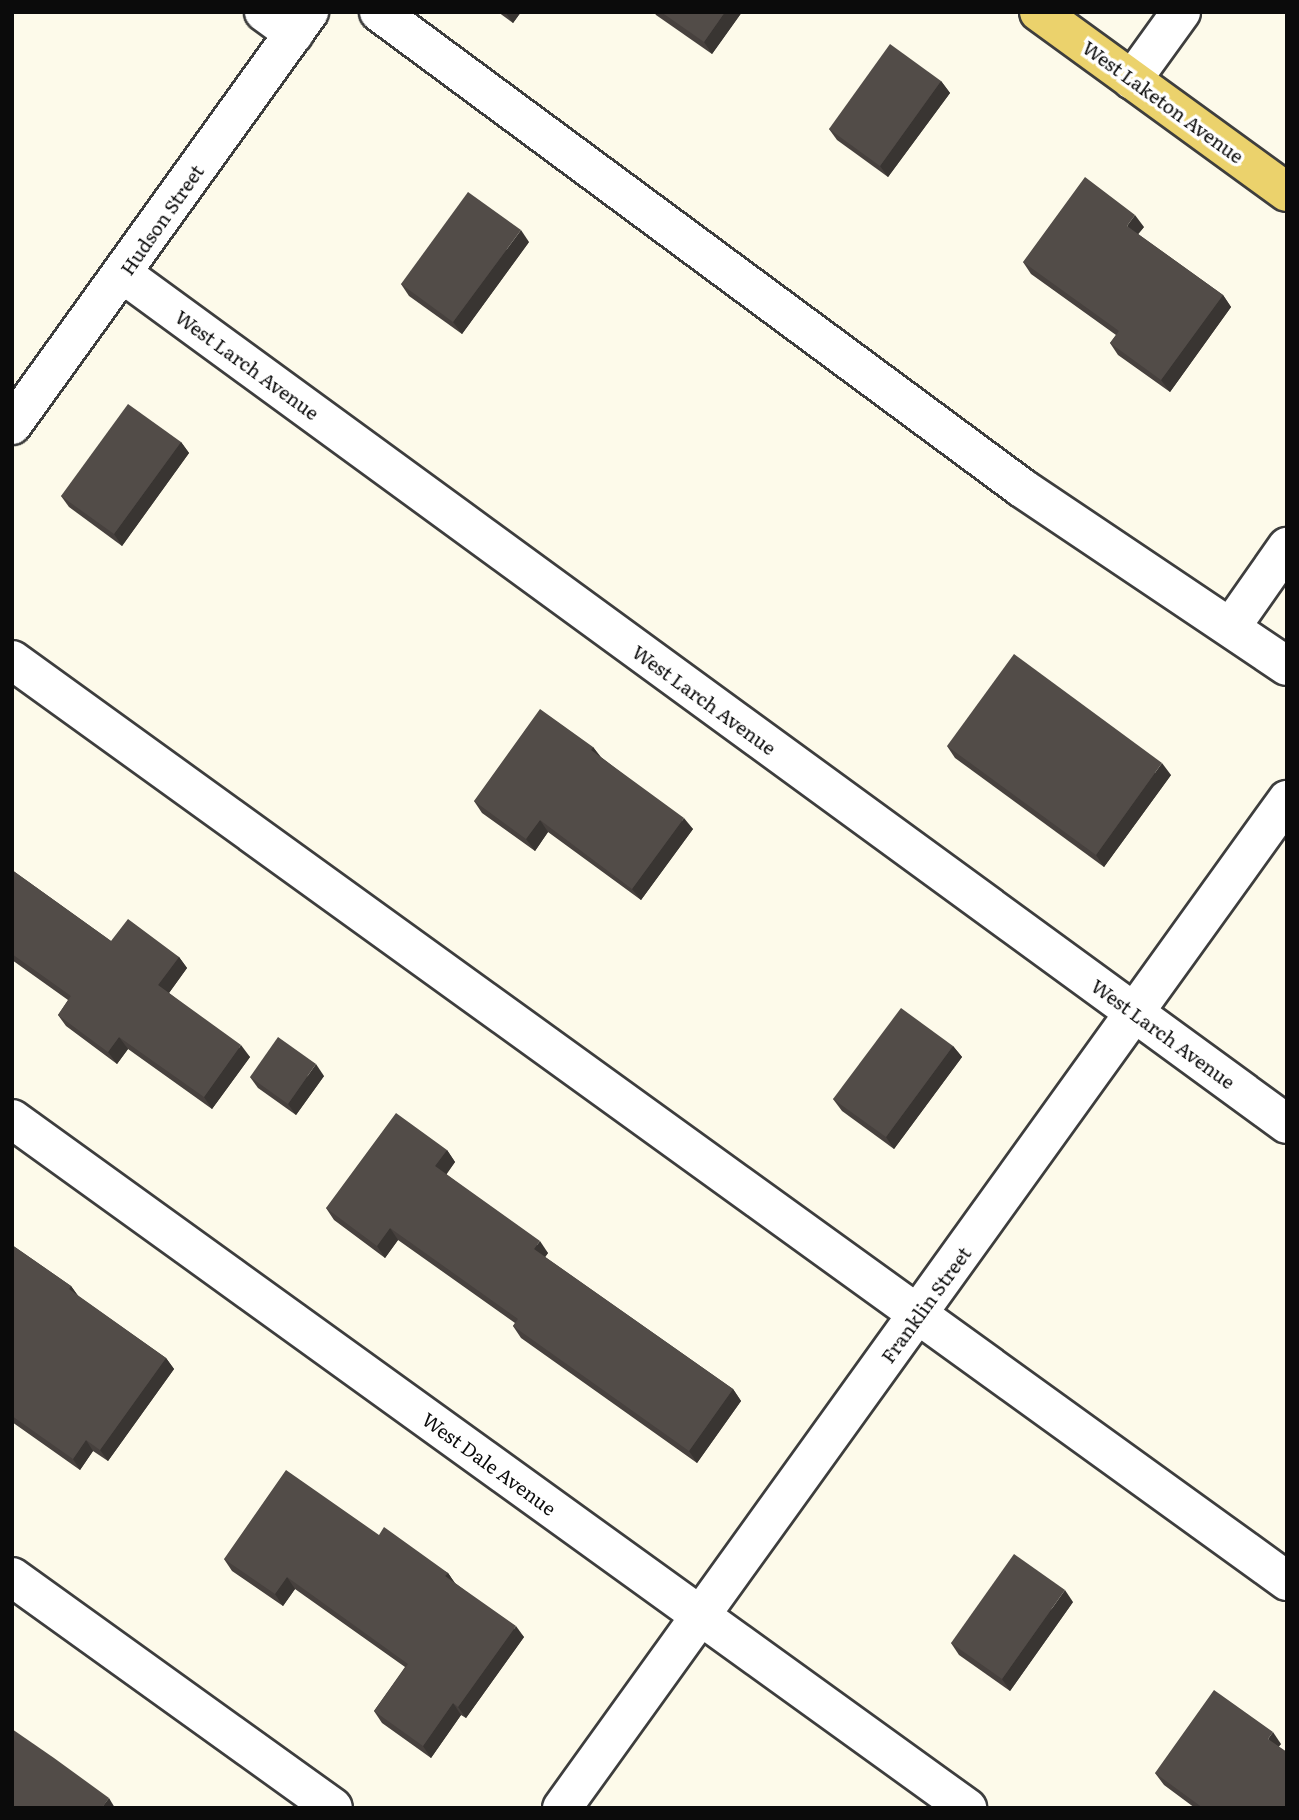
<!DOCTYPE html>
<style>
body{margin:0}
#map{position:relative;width:1299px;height:1820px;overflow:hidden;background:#fdfaea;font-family:Literata,serif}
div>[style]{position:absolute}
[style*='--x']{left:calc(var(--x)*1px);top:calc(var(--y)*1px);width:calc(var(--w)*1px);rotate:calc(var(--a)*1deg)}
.roads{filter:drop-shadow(2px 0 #3e3e3e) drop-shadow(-2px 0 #3e3e3e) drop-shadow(0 2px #3e3e3e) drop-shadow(0 -2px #3e3e3e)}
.minor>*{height:38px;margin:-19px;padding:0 19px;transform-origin:19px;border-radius:19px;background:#fff}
.major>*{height:38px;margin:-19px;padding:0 19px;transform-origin:19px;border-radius:19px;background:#ebd26c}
.wall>*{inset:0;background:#47413e}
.shaded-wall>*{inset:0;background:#393532}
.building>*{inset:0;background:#524c48}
span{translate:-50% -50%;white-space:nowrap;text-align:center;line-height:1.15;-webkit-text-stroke:7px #fff;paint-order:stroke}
.street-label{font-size:19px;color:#0b0b0b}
.frame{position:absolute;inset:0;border:14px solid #0b0b0b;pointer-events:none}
</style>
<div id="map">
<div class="roads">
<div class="minor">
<i style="--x:264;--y:12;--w:37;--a:36"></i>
<i style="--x:379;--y:12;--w:800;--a:36.51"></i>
<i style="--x:1022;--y:488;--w:319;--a:33.9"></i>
<i style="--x:1132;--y:80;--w:84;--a:-54.2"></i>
<i style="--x:123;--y:274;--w:1441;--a:36.14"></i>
<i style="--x:12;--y:425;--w:509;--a:-54.28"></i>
<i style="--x:1231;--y:627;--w:98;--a:-55"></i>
<i style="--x:12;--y:660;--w:1573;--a:35.84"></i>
<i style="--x:12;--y:1119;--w:1178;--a:35.81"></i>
<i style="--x:12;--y:1577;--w:395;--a:35.7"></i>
<i style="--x:562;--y:1808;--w:1242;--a:-54.27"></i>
</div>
<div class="major">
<i style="--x:1039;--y:12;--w:306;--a:36"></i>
</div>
</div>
<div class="wall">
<i style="clip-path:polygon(498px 12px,521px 12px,513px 23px)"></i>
<i style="clip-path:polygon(654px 12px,742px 12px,712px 54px,656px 15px)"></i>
<i style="clip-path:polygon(941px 81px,950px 93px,888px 177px,837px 140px,829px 129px)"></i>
<i style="clip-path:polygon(1144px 227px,1138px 234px,1223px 295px,1231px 307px,1170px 392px,1118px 355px,1110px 343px,1116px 335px,1031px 274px,1023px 262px)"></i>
<i style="clip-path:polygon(529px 242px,462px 334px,409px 296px,401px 284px)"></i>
<i style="clip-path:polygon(181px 442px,189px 453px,122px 546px,69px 507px,61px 496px)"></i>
<i style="clip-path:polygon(947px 746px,1171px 775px,1104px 867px,955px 758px)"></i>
<i style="clip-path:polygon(593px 747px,601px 757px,693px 829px,641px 900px,548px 832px,535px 851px,482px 813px,474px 801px)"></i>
<i style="clip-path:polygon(12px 870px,111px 941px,179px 957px,187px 968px,169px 993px,250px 1057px,212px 1109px,128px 1049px,117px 1064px,66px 1026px,58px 1015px,68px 1000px,12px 960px)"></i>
<i style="clip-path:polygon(953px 1046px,962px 1057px,894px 1149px,842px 1111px,833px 1099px)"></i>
<i style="clip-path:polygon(324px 1076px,296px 1115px,258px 1088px,250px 1077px)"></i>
<i style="clip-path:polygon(447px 1150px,455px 1162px,446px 1174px,548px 1253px,545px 1257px,733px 1389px,741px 1401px,697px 1463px,521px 1338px,513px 1326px,515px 1323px,398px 1240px,385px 1258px,334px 1220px,326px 1208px)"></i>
<i style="clip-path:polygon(12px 1245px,71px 1286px,78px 1296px,166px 1358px,174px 1369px,108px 1461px,93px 1451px,80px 1470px,12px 1422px)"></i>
<i style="clip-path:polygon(379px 1535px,448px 1573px,455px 1583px,524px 1637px,466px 1718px,461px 1715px,431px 1758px,382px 1723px,374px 1711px,405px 1667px,295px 1589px,283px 1606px,232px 1571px,224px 1559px)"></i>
<i style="clip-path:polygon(1073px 1602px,1010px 1691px,959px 1655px,951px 1643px)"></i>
<i style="clip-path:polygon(1281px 1744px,1279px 1746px,1287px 1808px,1195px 1808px,1164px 1785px,1155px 1773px)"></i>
</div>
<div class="shaded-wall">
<i style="clip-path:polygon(505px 12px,521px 12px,513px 23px)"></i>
<i style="clip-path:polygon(725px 12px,742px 12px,712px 54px,704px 42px)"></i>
<i style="clip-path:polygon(941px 81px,950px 93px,888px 177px,880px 166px)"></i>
<i style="clip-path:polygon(1135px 215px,1144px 227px,1135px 238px,1127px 226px)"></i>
<i style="clip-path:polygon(521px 230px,529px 242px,462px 334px,453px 322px)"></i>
<i style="clip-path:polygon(1223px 295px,1231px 307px,1170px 392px,1161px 380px)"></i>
<i style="clip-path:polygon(181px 442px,189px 453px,122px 546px,114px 534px)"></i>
<i style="clip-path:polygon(593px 747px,601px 758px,591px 750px)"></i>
<i style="clip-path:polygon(1162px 763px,1171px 775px,1104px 867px,1096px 855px)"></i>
<i style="clip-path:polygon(684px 818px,693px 829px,641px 900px,632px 889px)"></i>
<i style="clip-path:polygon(540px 820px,548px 832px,535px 851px,526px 839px)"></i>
<i style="clip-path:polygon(179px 957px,187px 968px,166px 997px,158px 985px)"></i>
<i style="clip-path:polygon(119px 1037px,128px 1049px,117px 1064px,108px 1052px)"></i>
<i style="clip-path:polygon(241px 1045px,250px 1057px,212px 1109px,204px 1097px)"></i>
<i style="clip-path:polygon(953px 1046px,962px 1057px,894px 1149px,886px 1137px)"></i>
<i style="clip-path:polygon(316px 1064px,324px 1076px,296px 1115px,288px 1104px)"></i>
<i style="clip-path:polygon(447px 1150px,455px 1162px,444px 1178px,435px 1166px)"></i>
<i style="clip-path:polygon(390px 1228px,398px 1240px,385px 1258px,377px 1246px)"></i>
<i style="clip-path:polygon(540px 1241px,548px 1253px,543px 1260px,534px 1249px)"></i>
<i style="clip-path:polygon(71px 1286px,79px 1297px,69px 1289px)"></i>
<i style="clip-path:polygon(166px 1358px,174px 1369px,108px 1461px,100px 1450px)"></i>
<i style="clip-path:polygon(733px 1389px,741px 1401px,697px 1463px,689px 1451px)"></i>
<i style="clip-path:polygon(86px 1440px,93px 1451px,80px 1470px,73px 1459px)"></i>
<i style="clip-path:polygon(448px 1573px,456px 1585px,445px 1576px)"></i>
<i style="clip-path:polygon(287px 1577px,295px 1589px,283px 1606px,275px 1594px)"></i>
<i style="clip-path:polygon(1065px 1590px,1073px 1602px,1010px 1691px,1002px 1679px)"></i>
<i style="clip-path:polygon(516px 1626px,524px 1637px,466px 1718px,458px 1707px)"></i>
<i style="clip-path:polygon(453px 1703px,461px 1715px,431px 1758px,423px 1746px)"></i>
<i style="clip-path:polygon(1273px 1732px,1281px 1744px,1276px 1750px,1268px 1739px)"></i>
<i style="clip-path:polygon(109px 1798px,115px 1808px,102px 1807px)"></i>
</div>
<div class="building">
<i style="clip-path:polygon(661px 12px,725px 12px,704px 42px)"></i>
<i style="clip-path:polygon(890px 44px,941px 81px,880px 166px,829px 129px)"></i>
<i style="clip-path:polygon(1085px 177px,1135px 215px,1127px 226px,1223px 295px,1161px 380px,1110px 343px,1119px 331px,1023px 262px)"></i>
<i style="clip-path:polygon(468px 192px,521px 230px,453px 322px,401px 284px)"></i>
<i style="clip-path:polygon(128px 404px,181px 442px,114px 534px,61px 496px)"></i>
<i style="clip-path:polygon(1014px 654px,1162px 763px,1096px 855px,947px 746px)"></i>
<i style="clip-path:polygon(540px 709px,593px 747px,591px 750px,684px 818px,632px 889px,540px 820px,526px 839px,474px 801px)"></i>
<i style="clip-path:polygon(12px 870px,111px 941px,128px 919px,179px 957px,158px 985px,241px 1045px,204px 1097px,119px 1037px,108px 1052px,58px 1015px,71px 996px,12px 954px)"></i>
<i style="clip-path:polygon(901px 1008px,953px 1046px,886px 1137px,833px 1099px)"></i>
<i style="clip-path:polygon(278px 1037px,316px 1064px,288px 1104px,250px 1077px)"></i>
<i style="clip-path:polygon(396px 1113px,447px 1150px,435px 1166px,540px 1241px,534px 1249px,733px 1389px,689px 1451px,513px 1326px,518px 1319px,390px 1228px,377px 1246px,326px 1208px)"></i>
<i style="clip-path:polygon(12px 1245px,71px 1286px,69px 1289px,166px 1358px,100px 1450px,86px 1440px,73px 1459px,12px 1416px)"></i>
<i style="clip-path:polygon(286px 1470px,379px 1535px,384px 1527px,448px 1573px,445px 1576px,516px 1626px,458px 1707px,453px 1703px,423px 1746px,374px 1711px,408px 1664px,287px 1577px,275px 1594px,224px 1559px)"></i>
<i style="clip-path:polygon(1014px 1554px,1065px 1590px,1002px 1679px,951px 1643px)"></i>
<i style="clip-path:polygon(1214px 1690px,1273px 1732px,1268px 1739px,1287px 1752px,1287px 1808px,1203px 1808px,1155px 1773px)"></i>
<i style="clip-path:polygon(12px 1729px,54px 1758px,109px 1798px,102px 1808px,12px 1808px)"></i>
</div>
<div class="street-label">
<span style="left:1163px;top:102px;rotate:36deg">West Laketon Avenue</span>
<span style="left:162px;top:220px;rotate:-55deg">Hudson Street</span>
<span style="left:247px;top:365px;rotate:36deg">West Larch Avenue</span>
<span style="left:704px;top:700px;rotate:36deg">West Larch Avenue</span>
<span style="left:1163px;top:1034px;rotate:36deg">West Larch Avenue</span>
<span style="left:926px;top:1305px;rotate:-54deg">Franklin Street</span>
<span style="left:489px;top:1464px;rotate:36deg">West Dale Avenue</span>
</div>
<div class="frame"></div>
</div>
